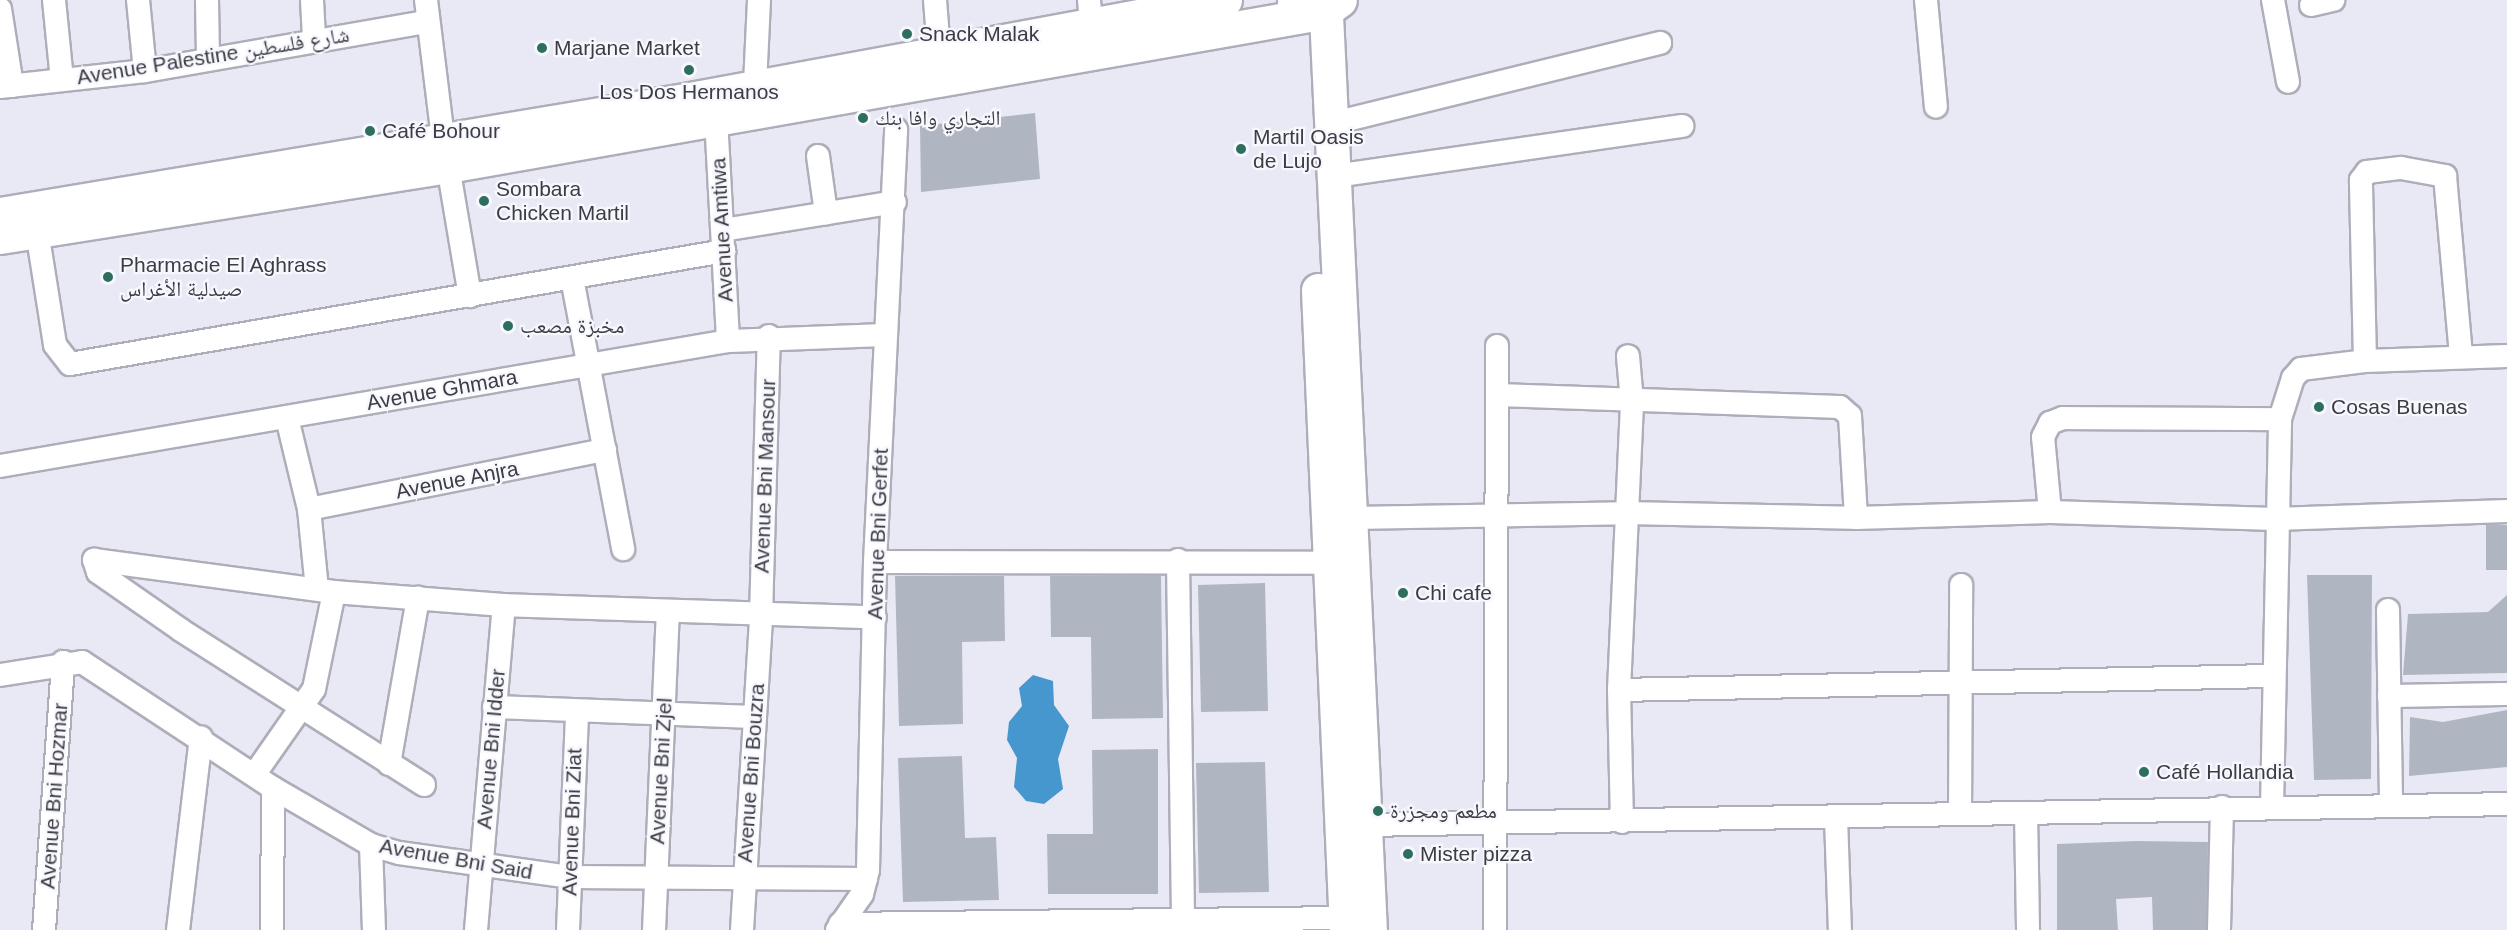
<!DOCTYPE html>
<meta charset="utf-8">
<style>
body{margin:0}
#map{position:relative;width:2507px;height:930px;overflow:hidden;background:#e9e9f6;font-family:Arial,"Noto Naskh Arabic",sans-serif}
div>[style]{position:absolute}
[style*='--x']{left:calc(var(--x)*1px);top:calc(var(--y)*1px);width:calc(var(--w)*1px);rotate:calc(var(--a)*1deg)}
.water>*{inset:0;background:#4697cd}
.building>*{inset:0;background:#b0b6c1}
.roads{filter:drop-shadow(2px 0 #aeaeba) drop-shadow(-2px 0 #aeaeba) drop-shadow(0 2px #aeaeba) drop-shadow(0 -2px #aeaeba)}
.street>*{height:22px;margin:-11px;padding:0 11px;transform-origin:11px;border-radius:11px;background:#fff}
.secondary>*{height:33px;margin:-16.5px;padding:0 16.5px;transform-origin:16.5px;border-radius:16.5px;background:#fff}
.primary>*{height:33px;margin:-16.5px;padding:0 16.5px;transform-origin:16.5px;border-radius:16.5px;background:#fff}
.dots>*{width:16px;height:16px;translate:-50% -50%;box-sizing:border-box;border:3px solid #f7f7ff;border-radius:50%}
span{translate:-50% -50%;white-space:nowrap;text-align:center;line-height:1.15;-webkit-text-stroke:4.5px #f7f7ff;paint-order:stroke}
.poi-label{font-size:21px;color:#3c3c41}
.left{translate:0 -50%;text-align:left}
.street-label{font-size:21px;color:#3c3c41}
</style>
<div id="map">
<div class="water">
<i style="clip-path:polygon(1033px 675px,1053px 681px,1054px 705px,1069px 726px,1058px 759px,1063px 789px,1044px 804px,1026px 801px,1014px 787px,1017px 758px,1007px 740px,1009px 722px,1022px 706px,1019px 688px)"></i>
</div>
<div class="building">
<i style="clip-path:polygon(1035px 113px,1040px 179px,921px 192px,920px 126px)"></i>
<i style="clip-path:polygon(2486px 525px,2507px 525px,2507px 570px,2486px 570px)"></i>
<i style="clip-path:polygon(2307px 575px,2372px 575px,2371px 779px,2314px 780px)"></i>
<i style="clip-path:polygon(895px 576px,1004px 576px,1005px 641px,962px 642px,963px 724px,899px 726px)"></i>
<i style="clip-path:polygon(1050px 576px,1161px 576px,1163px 718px,1092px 719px,1091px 637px,1051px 637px)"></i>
<i style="clip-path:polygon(1265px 583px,1268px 711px,1201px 712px,1198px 585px)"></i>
<i style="clip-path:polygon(2507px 595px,2507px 673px,2403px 675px,2408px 614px,2488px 612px)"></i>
<i style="clip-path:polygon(2507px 710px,2507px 767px,2409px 776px,2410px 717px,2443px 722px)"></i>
<i style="clip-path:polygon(1158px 749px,1158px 894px,1048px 894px,1047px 834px,1093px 834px,1092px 750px)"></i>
<i style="clip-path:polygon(962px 756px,965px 838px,996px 837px,999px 900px,903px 902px,898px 758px)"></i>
<i style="clip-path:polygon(1265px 762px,1269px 892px,1199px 893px,1196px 763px)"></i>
<i style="clip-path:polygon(2137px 841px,2208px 842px,2206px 930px,2153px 930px,2152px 897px,2116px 899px,2118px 930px,2057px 930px,2057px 844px)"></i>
</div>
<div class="roads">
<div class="street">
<i style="--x:54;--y:0;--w:80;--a:84.3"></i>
<i style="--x:138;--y:0;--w:71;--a:84.4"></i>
<i style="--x:207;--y:0;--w:57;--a:89"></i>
<i style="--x:312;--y:0;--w:39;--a:87"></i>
<i style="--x:426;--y:0;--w:139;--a:83"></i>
<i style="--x:935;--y:0;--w:51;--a:85.5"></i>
<i style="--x:1089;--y:0;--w:25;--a:85"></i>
<i style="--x:1926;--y:0;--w:107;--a:84.7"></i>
<i style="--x:2273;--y:0;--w:83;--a:79.6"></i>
<i style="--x:2311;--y:5;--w:23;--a:-13"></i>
<i style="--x:0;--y:9;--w:78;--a:81.1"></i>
<i style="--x:755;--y:85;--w:85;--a:-87.3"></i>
<i style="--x:0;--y:87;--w:146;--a:-6.3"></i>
<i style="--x:145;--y:71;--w:286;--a:-9.9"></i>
<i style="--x:716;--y:118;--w:223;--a:86.9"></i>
<i style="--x:1330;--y:124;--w:340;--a:-13.8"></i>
<i style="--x:818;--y:156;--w:58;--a:82"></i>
<i style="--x:448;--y:166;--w:132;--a:80.4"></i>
<i style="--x:1335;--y:176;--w:351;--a:-8.2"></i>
<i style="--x:723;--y:230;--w:174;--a:-9.2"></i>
<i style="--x:37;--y:231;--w:115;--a:81"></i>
<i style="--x:55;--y:345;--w:24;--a:52"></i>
<i style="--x:70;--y:364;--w:664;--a:-9.8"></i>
<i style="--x:572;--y:278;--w:276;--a:79.3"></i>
<i style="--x:2365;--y:361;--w:181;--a:-91.3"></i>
<i style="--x:2361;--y:180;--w:10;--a:-53"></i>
<i style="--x:2367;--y:172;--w:34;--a:-7"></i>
<i style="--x:2401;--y:168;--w:45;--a:10.3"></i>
<i style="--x:2445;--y:176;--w:182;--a:84.9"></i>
<i style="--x:1498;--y:395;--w:342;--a:2"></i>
<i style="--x:1840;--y:407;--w:13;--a:42"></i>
<i style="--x:1850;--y:416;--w:102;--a:86.6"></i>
<i style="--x:287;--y:418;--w:94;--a:76.4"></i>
<i style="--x:309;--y:509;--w:80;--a:84.3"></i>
<i style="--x:0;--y:466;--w:739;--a:-9.74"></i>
<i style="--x:728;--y:341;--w:158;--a:-2.2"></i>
<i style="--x:309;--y:509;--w:302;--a:-11.3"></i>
<i style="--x:2050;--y:512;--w:75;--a:-95.3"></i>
<i style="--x:2043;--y:437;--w:16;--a:-63"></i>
<i style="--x:2050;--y:423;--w:14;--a:-21"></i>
<i style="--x:2063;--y:418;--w:217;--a:0.3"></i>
<i style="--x:1352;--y:518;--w:274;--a:-1"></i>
<i style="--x:1626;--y:513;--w:230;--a:1.2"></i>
<i style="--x:1856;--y:518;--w:194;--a:-1.8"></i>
<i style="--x:2050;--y:512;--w:225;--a:1.8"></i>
<i style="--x:2275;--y:519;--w:232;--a:-2"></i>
<i style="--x:1178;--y:560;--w:360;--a:89.2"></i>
<i style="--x:875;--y:562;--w:454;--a:0.1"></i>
<i style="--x:2388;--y:610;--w:194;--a:89.1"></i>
<i style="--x:0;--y:675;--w:83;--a:-9"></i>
<i style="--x:82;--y:662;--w:229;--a:33.4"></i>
<i style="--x:273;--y:788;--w:113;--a:30.2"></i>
<i style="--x:371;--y:845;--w:29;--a:16"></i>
<i style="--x:399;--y:853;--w:172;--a:8"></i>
<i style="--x:569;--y:877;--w:297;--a:0.4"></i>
<i style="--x:1619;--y:690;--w:653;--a:-1.23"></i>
<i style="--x:2389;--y:696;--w:118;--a:-1"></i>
<i style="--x:494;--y:707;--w:261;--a:2.2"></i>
<i style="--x:389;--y:764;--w:169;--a:-80.1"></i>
<i style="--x:254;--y:775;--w:105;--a:-55.1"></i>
<i style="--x:314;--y:689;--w:99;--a:-78.3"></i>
<i style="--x:424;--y:785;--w:288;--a:-147.5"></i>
<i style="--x:181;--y:630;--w:101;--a:-145.1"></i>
<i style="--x:98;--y:572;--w:13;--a:-108"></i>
<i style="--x:94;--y:560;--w:242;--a:7.6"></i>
<i style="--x:334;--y:592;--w:170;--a:4.4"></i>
<i style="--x:504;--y:605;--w:371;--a:1.9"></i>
<i style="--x:2272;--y:806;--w:387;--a:-88.8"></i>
<i style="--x:2280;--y:419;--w:43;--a:-72.4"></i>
<i style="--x:2293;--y:378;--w:12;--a:-48"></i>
<i style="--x:2301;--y:369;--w:64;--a:-7.1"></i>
<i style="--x:2365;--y:361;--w:142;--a:-2"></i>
<i style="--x:2026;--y:813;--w:117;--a:89"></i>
<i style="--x:1960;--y:814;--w:229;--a:-89.7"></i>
<i style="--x:1836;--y:818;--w:112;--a:88"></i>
<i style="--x:1622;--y:822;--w:132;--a:-91.3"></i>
<i style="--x:1619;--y:690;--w:288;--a:-87.4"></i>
<i style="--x:1632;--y:402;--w:46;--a:-95"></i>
<i style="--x:1365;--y:825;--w:1142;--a:-1.05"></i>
<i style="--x:371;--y:845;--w:85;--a:88"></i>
<i style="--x:840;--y:924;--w:506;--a:-0.68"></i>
<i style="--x:44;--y:930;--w:269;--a:-85.9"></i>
<i style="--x:178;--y:930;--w:194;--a:-83.2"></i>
<i style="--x:272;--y:930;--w:142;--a:-89.6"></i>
<i style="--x:476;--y:930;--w:326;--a:-85.1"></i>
<i style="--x:568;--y:930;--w:217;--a:-87.6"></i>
<i style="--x:654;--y:930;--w:319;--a:-87.5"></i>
<i style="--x:742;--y:930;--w:314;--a:-86.5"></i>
<i style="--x:761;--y:617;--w:281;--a:-88.4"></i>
<i style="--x:837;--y:930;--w:44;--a:-55.2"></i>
<i style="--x:862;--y:894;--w:25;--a:-76"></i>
<i style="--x:868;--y:870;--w:308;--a:-88.7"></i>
<i style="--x:875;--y:562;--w:433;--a:-87.2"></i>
<i style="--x:1495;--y:930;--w:584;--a:-89.8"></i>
<i style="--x:2219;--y:930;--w:123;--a:-88.6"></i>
</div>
<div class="secondary">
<i style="--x:1326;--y:15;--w:916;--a:87.25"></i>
<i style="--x:1318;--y:290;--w:641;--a:87.49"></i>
</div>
<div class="primary">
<i style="--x:1294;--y:2;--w:13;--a:51"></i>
<i style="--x:1302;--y:12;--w:16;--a:14"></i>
<i style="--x:1318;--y:16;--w:27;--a:-36"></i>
<i style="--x:0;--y:214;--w:700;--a:-9.46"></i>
<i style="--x:690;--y:99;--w:544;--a:-10.48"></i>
<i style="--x:0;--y:237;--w:454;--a:-9"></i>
<i style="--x:448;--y:166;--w:874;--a:-9.95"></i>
</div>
</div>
<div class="dots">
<i style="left:907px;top:34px;background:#2e6e5c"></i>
<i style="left:542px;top:48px;background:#2e6e5c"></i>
<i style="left:689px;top:70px;background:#2e6e5c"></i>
<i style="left:863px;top:118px;background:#2e6e5c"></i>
<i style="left:370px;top:131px;background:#2e6e5c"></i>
<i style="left:1241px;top:149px;background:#2e6e5c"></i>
<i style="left:484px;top:201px;background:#2e6e5c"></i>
<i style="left:108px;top:277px;background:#2e6e5c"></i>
<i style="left:508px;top:326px;background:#2e6e5c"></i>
<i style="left:2319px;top:407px;background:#2e6e5c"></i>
<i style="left:1403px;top:593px;background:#2e6e5c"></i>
<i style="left:2144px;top:772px;background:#2e6e5c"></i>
<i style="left:1378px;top:811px;background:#2e6e5c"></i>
<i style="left:1408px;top:854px;background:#2e6e5c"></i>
</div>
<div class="poi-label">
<span class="left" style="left:919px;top:34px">Snack Malak</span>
<span class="left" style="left:554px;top:48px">Marjane Market</span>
<span style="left:689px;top:92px">Los Dos Hermanos</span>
<span class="left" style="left:875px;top:118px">التجاري وافا بنك</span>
<span class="left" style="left:382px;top:131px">Café Bohour</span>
<span class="left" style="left:1253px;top:149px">Martil Oasis<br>de Lujo</span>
<span class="left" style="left:496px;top:201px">Sombara<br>Chicken Martil</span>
<span class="left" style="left:120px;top:277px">Pharmacie El Aghrass<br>صيدلية الأغراس</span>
<span class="left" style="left:520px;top:326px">مخبزة مصعب</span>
<span class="left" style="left:2331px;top:407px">Cosas Buenas</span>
<span class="left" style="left:1415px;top:593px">Chi cafe</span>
<span class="left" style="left:2156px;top:772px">Café Hollandia</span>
<span class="left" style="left:1390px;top:811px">مطعم ومجزرة</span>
<span class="left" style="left:1420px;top:854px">Mister pizza</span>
</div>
<div class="street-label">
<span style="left:213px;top:56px;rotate:-9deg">Avenue Palestine شارع فلسطين</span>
<span style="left:722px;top:230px;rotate:-93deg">Avenue Amtiwa</span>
<span style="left:442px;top:390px;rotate:-10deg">Avenue Ghmara</span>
<span style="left:765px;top:476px;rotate:-88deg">Avenue Bni Mansour</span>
<span style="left:457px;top:480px;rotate:-11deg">Avenue Anjra</span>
<span style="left:878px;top:534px;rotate:-88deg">Avenue Bni Gerfet</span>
<span style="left:491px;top:749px;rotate:-85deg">Avenue Bni Idder</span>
<span style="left:661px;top:771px;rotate:-87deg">Avenue Bni Zjel</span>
<span style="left:751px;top:773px;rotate:-86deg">Avenue Bni Bouzra</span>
<span style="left:54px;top:796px;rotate:-86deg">Avenue Bni Hozmar</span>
<span style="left:572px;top:822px;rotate:-88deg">Avenue Bni Ziat</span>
<span style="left:456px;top:859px;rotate:10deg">Avenue Bni Said</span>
</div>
</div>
